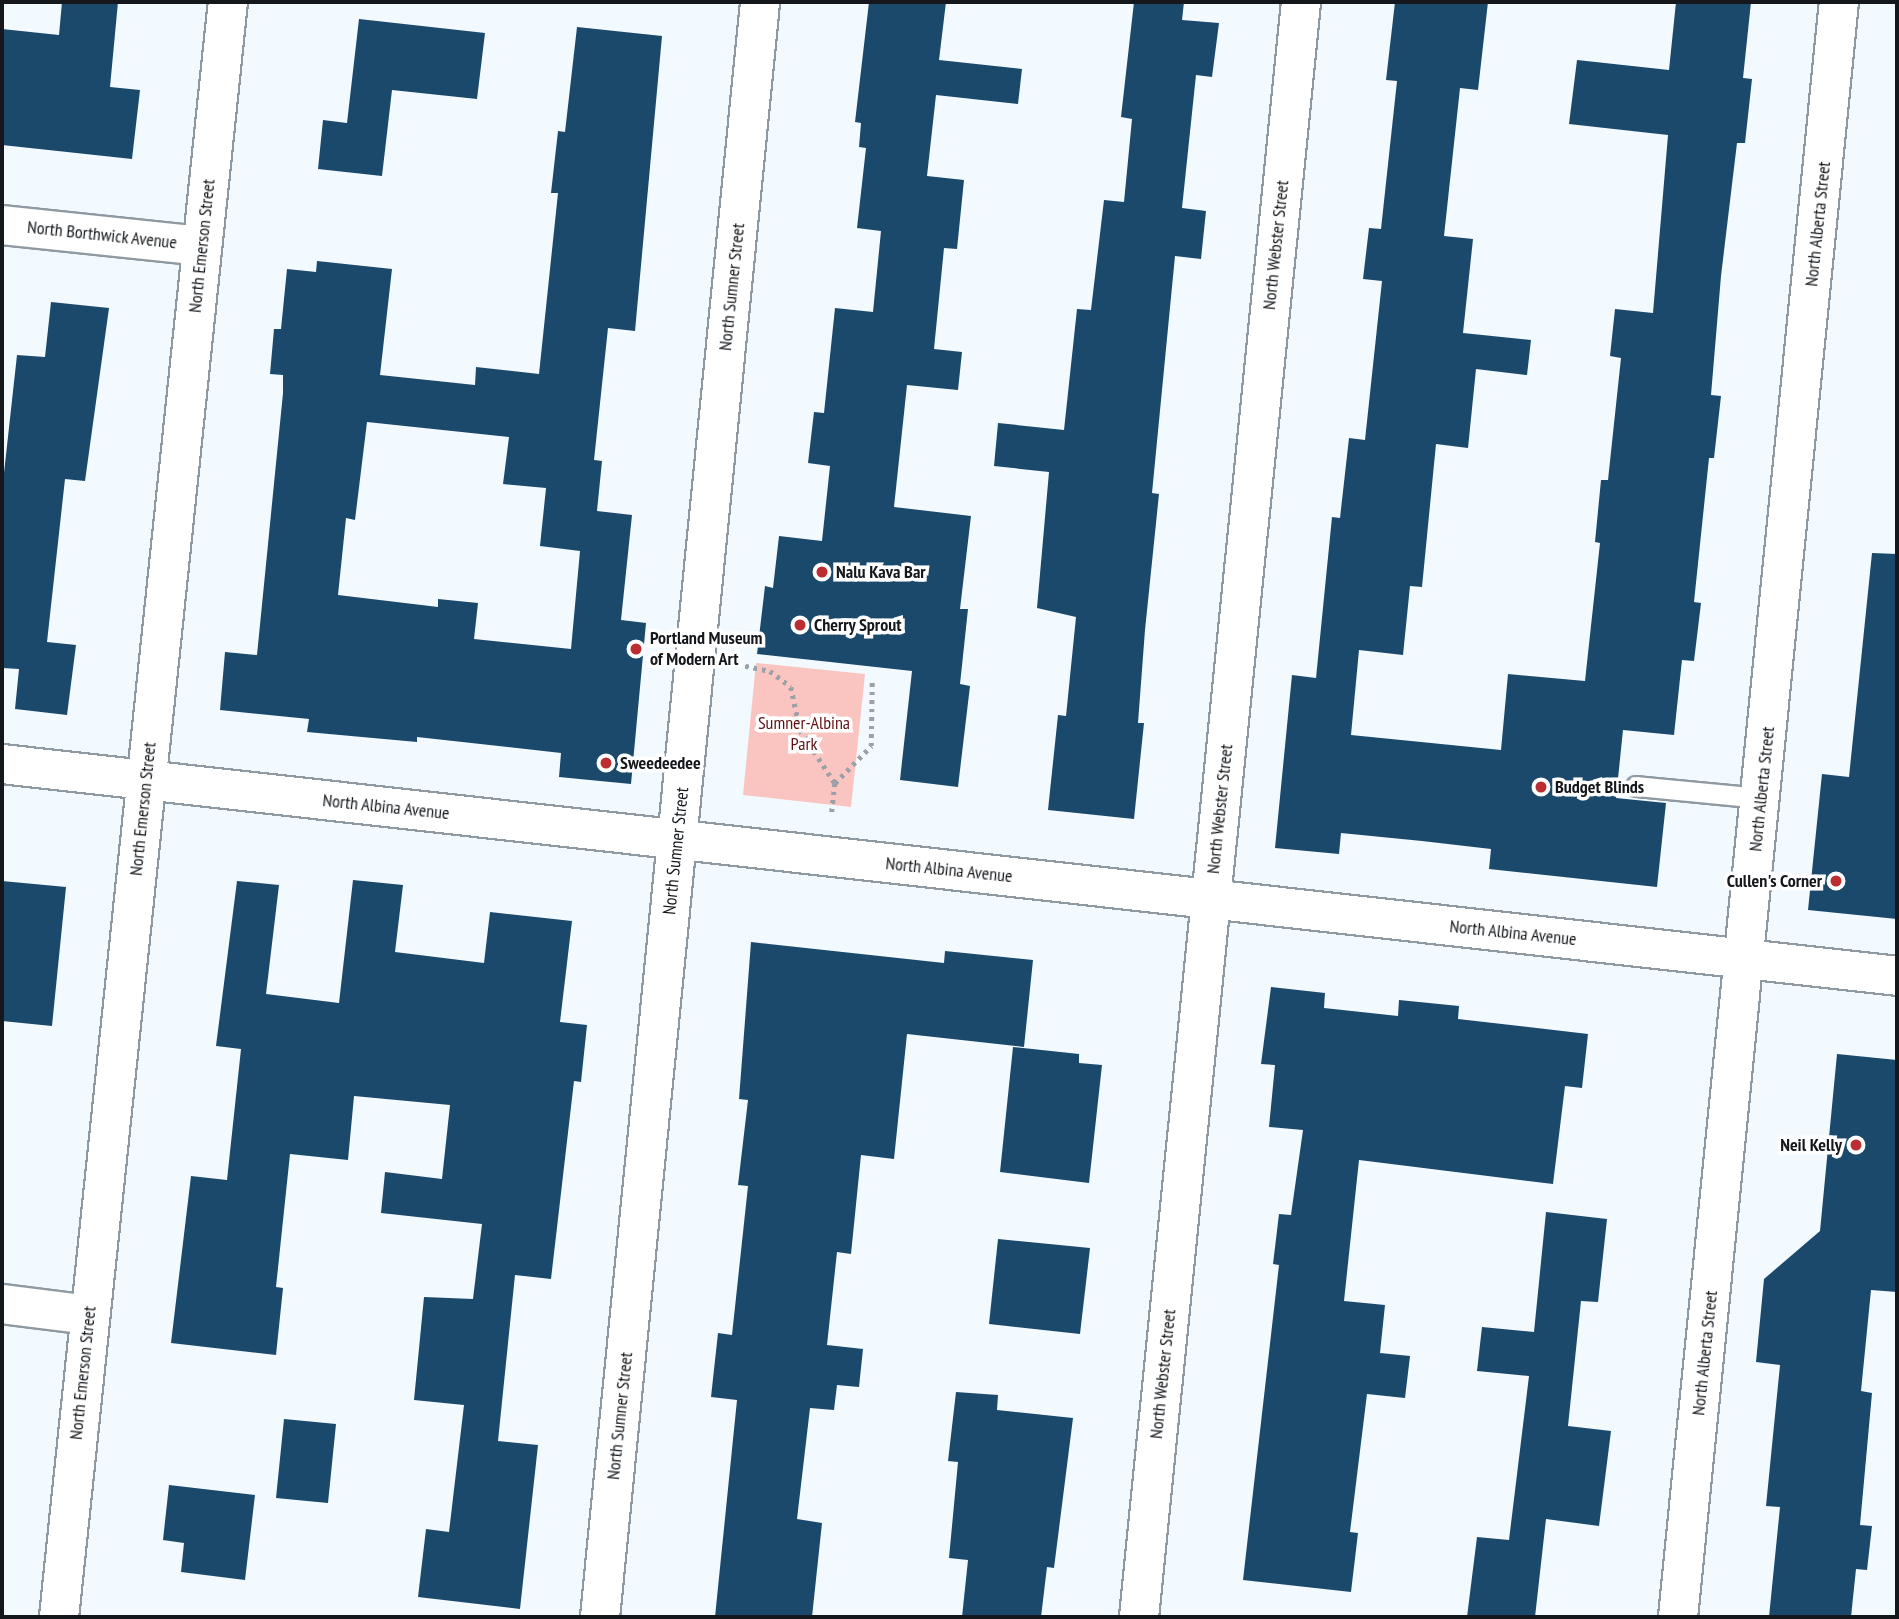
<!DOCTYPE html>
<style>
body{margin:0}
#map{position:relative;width:1899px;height:1619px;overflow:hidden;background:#f2f9ff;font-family:"PT Sans Narrow",sans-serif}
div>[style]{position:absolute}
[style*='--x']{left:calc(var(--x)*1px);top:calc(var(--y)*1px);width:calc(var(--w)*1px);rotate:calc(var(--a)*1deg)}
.green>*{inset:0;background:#fac5c0}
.building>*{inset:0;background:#1b496c}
.path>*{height:4.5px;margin-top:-2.25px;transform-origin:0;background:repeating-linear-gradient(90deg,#9ba1a7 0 3.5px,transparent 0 8.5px)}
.roads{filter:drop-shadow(2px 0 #8f99a2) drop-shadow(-2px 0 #8f99a2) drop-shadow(0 2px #8f99a2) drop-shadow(0 -2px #8f99a2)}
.lane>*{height:19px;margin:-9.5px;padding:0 9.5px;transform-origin:9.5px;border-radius:9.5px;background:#fff}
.street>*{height:38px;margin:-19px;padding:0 19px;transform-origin:19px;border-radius:19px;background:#fff}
.secondary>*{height:38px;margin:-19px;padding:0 19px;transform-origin:19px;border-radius:19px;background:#fff}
.dots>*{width:19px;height:19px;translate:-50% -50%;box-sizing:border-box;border:4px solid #fff;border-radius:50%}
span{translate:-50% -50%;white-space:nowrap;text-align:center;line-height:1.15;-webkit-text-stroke:7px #fff;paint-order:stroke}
.street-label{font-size:18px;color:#14181c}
.poi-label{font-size:18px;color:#14181c;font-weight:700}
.left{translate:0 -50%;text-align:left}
.right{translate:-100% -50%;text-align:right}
.park-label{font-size:18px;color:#5e1215}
.frame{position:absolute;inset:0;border:4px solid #14181c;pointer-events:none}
</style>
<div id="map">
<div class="green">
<i style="clip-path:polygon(756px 663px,865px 674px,851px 807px,743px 795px)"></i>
</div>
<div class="building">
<i style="clip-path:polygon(62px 2px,118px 2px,110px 87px,140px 90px,132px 159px,2px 145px,2px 29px,59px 35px)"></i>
<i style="clip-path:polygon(869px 2px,946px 2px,939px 60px,1022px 69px,1018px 104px,936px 95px,927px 176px,964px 180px,957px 249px,944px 248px,934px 349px,962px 352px,958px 390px,907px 385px,894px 507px,971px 516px,960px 609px,968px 609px,960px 684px,970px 686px,958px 787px,900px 780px,912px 671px,757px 654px,765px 586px,773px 588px,779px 536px,822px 541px,830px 466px,808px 463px,814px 412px,824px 413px,835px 308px,873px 312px,881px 231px,857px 228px,866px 148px,859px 147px,861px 123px,855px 122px)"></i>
<i style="clip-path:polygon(1134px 2px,1184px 2px,1182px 20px,1219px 23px,1212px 77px,1196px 75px,1182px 208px,1206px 211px,1201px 259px,1175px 256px,1152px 493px,1159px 494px,1145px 630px,1138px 723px,1144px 723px,1134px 819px,1048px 810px,1058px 715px,1066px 716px,1076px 617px,1037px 608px,1049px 472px,994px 466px,998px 423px,1064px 430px,1077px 309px,1091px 310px,1104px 200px,1124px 202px,1132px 119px,1121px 117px)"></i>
<i style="clip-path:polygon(1395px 2px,1488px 2px,1478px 90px,1460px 88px,1444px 236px,1473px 239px,1463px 333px,1531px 340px,1527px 375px,1476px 369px,1468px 448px,1436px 444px,1422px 587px,1410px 586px,1403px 655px,1359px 650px,1351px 735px,1501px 750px,1508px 674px,1585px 681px,1600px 543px,1595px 542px,1601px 480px,1608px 480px,1621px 358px,1610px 356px,1615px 309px,1653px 313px,1668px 135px,1569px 124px,1577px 60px,1669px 70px,1676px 2px,1751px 2px,1743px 78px,1752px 79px,1745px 143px,1737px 143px,1721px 276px,1711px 395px,1721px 396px,1714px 458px,1709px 458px,1694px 602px,1701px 603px,1694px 661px,1682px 660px,1674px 735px,1623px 730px,1616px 798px,1666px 803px,1657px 887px,1489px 869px,1491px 849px,1422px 841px,1341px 833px,1339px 854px,1275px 848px,1292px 675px,1316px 678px,1332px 517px,1340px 518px,1349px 438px,1365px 440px,1382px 281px,1363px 279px,1369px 228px,1381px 229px,1397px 81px,1386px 80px)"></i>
<i style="clip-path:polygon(359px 19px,485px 33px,477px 99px,392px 90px,382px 176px,318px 169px,323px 120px,347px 123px)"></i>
<i style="clip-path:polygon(evenodd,577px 27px,662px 36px,635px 331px,608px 328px,594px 460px,602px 461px,597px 511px,632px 515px,621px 620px,646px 623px,631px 784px,559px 777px,561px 753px,417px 737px,417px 742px,307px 732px,309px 719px,220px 710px,225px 652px,257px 655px,283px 393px,283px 375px,270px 374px,274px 329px,281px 329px,287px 269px,316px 272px,317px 261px,392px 269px,380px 375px,475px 385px,476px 367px,539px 374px,558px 193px,551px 193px,558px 131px,565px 132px,577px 27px,367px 422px,509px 437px,503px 484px,546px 488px,540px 546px,580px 551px,571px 649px,474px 639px,478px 603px,438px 599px,438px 607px,338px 595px,346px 518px,355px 520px,367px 422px)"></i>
<i style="clip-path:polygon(51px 302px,109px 308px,85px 481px,65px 479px,47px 642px,76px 645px,67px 715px,15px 709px,19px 669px,2px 668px,2px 491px,17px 355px,45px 357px)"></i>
<i style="clip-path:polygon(1872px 553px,1897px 554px,1897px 919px,1808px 910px,1822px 774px,1849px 777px)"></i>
<i style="clip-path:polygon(353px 880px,403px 885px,395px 952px,484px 963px,490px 912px,572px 921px,560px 1022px,587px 1025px,581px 1082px,574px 1081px,551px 1279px,515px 1275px,498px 1441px,538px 1445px,520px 1609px,418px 1597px,426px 1529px,449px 1532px,464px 1405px,414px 1400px,424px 1297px,473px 1299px,482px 1224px,381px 1213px,385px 1172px,442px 1179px,450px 1105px,354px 1096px,348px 1160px,290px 1154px,276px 1287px,283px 1288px,276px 1355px,171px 1343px,191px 1176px,227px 1180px,241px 1049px,216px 1046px,237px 881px,279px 885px,266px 994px,339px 1003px)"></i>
<i style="clip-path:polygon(2px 881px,66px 887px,52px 1026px,2px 1021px)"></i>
<i style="clip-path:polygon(751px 942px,944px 963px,945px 951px,1033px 960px,1024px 1047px,907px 1034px,894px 1159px,861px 1155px,851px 1254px,837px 1252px,827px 1345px,863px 1349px,859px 1387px,837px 1385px,834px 1410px,810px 1408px,797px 1519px,822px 1523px,812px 1617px,715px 1617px,737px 1400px,711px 1397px,718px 1333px,732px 1335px,748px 1186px,738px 1185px,748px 1100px,739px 1099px)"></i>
<i style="clip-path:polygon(1271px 987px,1325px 993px,1324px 1008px,1398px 1016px,1399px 1000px,1459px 1006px,1458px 1019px,1588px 1034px,1582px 1088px,1565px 1086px,1553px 1184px,1359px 1160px,1344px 1301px,1385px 1305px,1380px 1353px,1410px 1356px,1405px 1398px,1367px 1394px,1350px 1532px,1358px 1533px,1351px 1592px,1243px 1580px,1279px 1265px,1273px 1264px,1279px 1214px,1291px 1215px,1303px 1130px,1269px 1127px,1275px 1065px,1261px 1064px)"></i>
<i style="clip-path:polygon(1013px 1047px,1079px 1054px,1079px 1063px,1102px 1065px,1089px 1183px,1000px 1172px)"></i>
<i style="clip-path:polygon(1837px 1054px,1897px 1060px,1897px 1292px,1871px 1290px,1861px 1391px,1872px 1393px,1860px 1525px,1872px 1526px,1867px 1570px,1856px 1569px,1851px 1617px,1769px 1617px,1780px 1507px,1766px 1506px,1780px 1365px,1756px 1362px,1764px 1279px,1820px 1231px)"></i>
<i style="clip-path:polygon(1546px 1212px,1607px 1219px,1598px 1302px,1581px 1301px,1568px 1426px,1611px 1431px,1599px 1526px,1546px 1519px,1535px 1617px,1467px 1617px,1477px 1537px,1509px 1540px,1529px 1376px,1477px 1371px,1482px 1327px,1534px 1332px)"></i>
<i style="clip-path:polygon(998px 1239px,1090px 1248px,1080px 1334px,989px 1324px)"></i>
<i style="clip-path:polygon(956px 1392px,998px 1395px,997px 1410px,1073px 1418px,1054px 1568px,1047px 1567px,1041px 1617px,962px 1617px,968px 1560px,949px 1558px,958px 1462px,948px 1461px)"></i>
<i style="clip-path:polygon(284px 1419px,336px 1424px,328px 1503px,276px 1498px)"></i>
<i style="clip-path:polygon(169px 1485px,255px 1495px,245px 1580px,181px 1572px,184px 1543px,163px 1540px)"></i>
</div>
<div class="path">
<i style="--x:737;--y:664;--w:34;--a:12"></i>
<i style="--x:770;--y:671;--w:26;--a:37"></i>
<i style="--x:791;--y:687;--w:44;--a:78.2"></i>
<i style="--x:800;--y:730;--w:64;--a:56.6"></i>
<i style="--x:835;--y:783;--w:31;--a:96"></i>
<i style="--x:835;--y:783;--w:52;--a:-45.8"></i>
<i style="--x:871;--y:746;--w:65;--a:-89.1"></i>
</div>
<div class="roads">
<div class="lane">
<i style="--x:1636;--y:786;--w:126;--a:5.5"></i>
</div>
<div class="street">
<i style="--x:2;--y:225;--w:200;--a:6"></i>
<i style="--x:2;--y:1304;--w:88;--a:7.2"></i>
<i style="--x:59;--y:1617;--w:1624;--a:-84.03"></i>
<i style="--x:600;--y:1617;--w:1623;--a:-84.34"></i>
<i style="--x:1139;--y:1617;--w:1623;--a:-84.27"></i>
</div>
<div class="secondary">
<i style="--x:2;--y:764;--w:1907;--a:6.38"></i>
<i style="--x:1678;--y:1617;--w:1623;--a:-84.31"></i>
</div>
</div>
<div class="dots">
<i style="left:822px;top:572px;background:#bc2d32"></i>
<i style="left:800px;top:625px;background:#bc2d32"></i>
<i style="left:636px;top:649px;background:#bc2d32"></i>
<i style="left:606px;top:763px;background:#bc2d32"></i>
<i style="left:1541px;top:787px;background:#bc2d32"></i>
<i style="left:1836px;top:881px;background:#bc2d32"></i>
<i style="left:1856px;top:1145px;background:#bc2d32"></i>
</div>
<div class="street-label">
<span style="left:1818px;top:224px;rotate:-84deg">North Alberta Street</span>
<span style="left:102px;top:235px;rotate:6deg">North Borthwick Avenue</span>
<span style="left:1276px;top:245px;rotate:-84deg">North Webster Street</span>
<span style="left:202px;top:246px;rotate:-84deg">North Emerson Street</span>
<span style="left:732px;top:287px;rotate:-84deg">North Sumner Street</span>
<span style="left:1762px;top:789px;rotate:-84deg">North Alberta Street</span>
<span style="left:386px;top:807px;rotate:6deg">North Albina Avenue</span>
<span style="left:143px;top:809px;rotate:-84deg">North Emerson Street</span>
<span style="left:1220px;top:809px;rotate:-84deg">North Webster Street</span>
<span style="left:676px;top:851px;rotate:-84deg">North Sumner Street</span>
<span style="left:949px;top:870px;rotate:6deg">North Albina Avenue</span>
<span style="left:1513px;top:933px;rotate:6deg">North Albina Avenue</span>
<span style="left:1705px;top:1353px;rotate:-84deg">North Alberta Street</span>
<span style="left:83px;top:1373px;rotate:-84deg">North Emerson Street</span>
<span style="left:1163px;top:1374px;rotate:-84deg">North Webster Street</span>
<span style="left:620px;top:1416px;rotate:-84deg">North Sumner Street</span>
</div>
<div class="poi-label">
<span class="left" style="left:836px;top:572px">Nalu Kava Bar</span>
<span class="left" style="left:814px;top:625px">Cherry Sprout</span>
<span class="left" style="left:650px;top:649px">Portland Museum<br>of Modern Art</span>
<span class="left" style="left:620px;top:763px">Sweedeedee</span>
<span class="left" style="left:1555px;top:787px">Budget Blinds</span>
<span class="right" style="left:1822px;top:881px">Cullen's Corner</span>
<span class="right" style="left:1842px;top:1145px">Neil Kelly</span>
</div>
<div class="park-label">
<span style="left:804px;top:734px">Sumner-Albina<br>Park</span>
</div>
<div class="frame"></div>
</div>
